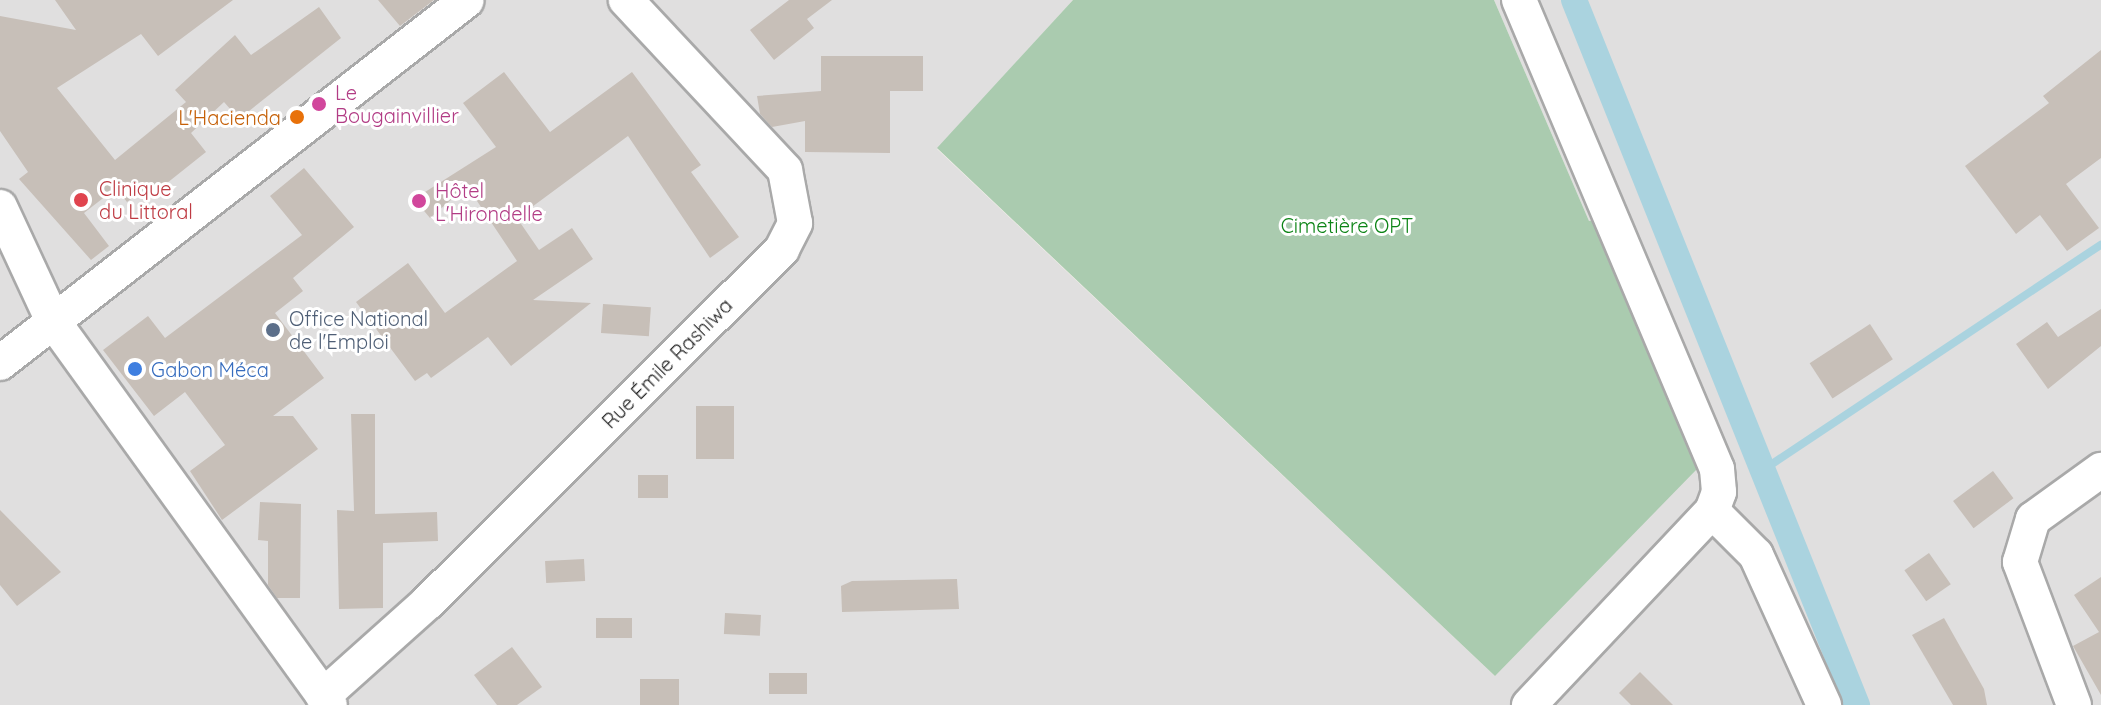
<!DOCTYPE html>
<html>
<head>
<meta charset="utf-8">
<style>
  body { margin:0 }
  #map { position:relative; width:2101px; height:705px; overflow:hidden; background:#f2efe9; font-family:Quicksand,sans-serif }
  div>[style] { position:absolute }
  .residential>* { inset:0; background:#e0dfdf }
  .cemetery>* { inset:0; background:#aacbaf }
  .stream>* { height:8px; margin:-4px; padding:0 4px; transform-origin:4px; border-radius:4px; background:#aad3df }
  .canal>* { height:26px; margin:-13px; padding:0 13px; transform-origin:13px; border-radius:13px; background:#aad3df }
  .building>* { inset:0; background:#c7bfb8; transform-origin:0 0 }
  .roads { filter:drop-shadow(2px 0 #a9a9a9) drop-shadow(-2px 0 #a9a9a9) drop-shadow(0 2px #a9a9a9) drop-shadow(0 -2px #a9a9a9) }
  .minor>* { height:34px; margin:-17px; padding:0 17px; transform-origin:17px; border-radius:17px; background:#fff }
  .dots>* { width:22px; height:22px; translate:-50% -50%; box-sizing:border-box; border:4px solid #fff; border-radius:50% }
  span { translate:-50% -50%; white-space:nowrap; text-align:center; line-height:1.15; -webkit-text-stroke:6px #fff; paint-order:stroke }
  .hotel-label { font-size:20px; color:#b23c85 }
  .left { translate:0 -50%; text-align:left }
  .food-label { font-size:20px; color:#c56008 }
  .right { translate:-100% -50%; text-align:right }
  .health-label { font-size:20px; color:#be3a42 }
  .park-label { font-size:20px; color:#0c8416 }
  .service-label { font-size:20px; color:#4e5e75 }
  .street-label { font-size:20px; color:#222 }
  .shop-label { font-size:20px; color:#366cbe }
</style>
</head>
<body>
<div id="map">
  <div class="residential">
    <i style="clip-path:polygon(0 0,1073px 0,937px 149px,1495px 676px,1601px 218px,1589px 221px,1494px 0,2101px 0,2101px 705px,0 705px)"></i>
  </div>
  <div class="cemetery">
    <i style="clip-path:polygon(1073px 0,1494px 0,1589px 221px,1601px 218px,1697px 469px,1495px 676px,937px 148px)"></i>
  </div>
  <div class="stream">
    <i style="left:1763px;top:470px;width:406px;rotate:-33.7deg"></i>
  </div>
  <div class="canal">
    <i style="left:1574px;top:0;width:760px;rotate:68.13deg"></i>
  </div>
  <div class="building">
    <i style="clip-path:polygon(55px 0,233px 0,158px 56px,141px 34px,57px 88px,115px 160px,186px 102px,175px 90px,235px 35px,251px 55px,319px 7px,341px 38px,239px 119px,224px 102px,191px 133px,206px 152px,157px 191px,151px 184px,127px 202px,116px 188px,84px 213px,109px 246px,91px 260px,19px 179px,28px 172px,0 131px,0 16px,76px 30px)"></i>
    <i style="clip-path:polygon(378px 0,434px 0,400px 26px)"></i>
    <i style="clip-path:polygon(789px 0,832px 0,807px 19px,814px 28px,774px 60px,750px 30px)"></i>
    <i style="clip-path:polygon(2101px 50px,2101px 158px,2066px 184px,2099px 228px,2067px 251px,2040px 215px,2016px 234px,1965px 166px,2049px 103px,2043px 96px)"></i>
    <i style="clip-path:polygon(821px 56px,923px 56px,923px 91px,890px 91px,890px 153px,805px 152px,805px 121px,772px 127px,760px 114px,757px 96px,821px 91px)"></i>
    <i style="clip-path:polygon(504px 72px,550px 132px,632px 72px,701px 165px,691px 172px,739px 237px,710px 258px,628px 136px,517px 218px,539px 250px,572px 228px,593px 259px,533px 300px,591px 303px,511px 366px,488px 337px,431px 378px,427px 373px,415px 381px,356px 302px,408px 263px,445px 313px,517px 261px,467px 186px,430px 218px,414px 199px,496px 147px,463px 103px)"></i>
    <i style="clip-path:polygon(304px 168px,354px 227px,293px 278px,303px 291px,275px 313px,324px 378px,273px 416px,293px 416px,318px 449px,222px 520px,190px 471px,225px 445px,185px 392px,154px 416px,103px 350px,148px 316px,165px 338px,302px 235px,270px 196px)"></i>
    <i style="left:603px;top:304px;width:48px;height:29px;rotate:4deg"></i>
    <i style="clip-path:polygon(2101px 309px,2101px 346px,2048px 389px,2016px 344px,2047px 322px,2058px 337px)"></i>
    <i style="left:1870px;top:324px;width:42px;height:72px;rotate:57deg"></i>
    <i style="left:696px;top:406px;width:38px;height:53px"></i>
    <i style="clip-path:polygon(351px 414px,375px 414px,375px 514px,437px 512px,438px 541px,383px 543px,383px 608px,339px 609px,337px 510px,354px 511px)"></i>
    <i style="left:1993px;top:471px;width:34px;height:50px;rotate:53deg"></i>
    <i style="left:668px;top:475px;width:23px;height:30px;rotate:90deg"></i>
    <i style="clip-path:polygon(260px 502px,301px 504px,300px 598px,277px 598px,268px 585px,268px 541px,258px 540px)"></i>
    <i style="clip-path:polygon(0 510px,61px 572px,17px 606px,0 585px)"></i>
    <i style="left:1929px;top:553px;width:38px;height:30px;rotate:55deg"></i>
    <i style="left:584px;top:559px;width:22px;height:39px;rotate:87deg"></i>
    <i style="clip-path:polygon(2101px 577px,2101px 695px,2073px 646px,2099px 632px,2074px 595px)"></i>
    <i style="clip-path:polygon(957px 579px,959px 609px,842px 612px,841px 586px,852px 581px)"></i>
    <i style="left:725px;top:613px;width:36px;height:21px;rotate:3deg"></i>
    <i style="left:596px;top:618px;width:36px;height:20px"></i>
    <i style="clip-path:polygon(1944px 618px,1984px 689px,1987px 705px,1953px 705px,1912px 635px)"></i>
    <i style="clip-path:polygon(512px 647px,542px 687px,517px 705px,497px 705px,474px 675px)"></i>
    <i style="clip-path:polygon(1640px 672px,1673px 705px,1631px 705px,1619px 693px)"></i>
    <i style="left:807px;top:673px;width:21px;height:38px;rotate:90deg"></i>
    <i style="left:679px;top:679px;width:26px;height:39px;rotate:90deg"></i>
  </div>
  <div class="roads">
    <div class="minor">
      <i style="left:1519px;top:0;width:509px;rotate:67.11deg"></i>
      <i style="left:1717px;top:469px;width:23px;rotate:85deg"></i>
      <i style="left:1719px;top:492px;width:20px;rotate:110deg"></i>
      <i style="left:1712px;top:511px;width:267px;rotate:133.3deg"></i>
      <i style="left:0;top:207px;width:126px;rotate:65.1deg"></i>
      <i style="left:53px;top:321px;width:473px;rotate:54.2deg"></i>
      <i style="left:0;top:363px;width:591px;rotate:-37.86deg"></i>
      <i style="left:1712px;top:511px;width:62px;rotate:45deg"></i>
      <i style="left:1756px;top:555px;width:165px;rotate:65.6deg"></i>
      <i style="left:323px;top:696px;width:141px;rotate:-41.8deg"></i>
      <i style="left:428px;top:602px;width:500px;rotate:-44.9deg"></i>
      <i style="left:782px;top:249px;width:29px;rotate:-63deg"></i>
      <i style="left:795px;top:223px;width:54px;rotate:-100.7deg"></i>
      <i style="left:785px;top:170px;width:233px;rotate:-133.1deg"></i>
      <i style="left:2074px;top:705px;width:153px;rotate:-110.7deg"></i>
      <i style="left:2020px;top:562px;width:45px;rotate:-73.2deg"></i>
      <i style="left:2033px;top:519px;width:84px;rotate:-35.8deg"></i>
    </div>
  </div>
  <div class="dots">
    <i style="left:319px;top:104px;background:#d1479c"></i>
    <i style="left:297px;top:117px;background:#e8710a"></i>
    <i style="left:81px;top:200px;background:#e0444e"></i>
    <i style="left:419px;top:201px;background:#d1479c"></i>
    <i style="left:273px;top:330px;background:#5c6f8a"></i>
    <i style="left:135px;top:369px;background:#3f7fe0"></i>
  </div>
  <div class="hotel-label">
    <span class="left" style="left:335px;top:104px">Le<br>Bougainvillier</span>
    <span class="left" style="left:435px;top:202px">Hôtel<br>L'Hirondelle</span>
  </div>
  <div class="food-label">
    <span class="right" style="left:281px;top:117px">L'Hacienda</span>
  </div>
  <div class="health-label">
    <span class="left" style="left:99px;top:200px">Clinique<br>du Littoral</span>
  </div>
  <div class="park-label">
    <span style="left:1347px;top:225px">Cimetière OPT</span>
  </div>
  <div class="service-label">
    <span class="left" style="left:289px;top:330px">Office National<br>de l'Emploi</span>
  </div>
  <div class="street-label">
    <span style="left:667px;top:363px;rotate:-45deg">Rue Émile Rashiwa</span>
  </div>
  <div class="shop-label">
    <span class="left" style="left:151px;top:369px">Gabon Méca</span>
  </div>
</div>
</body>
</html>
